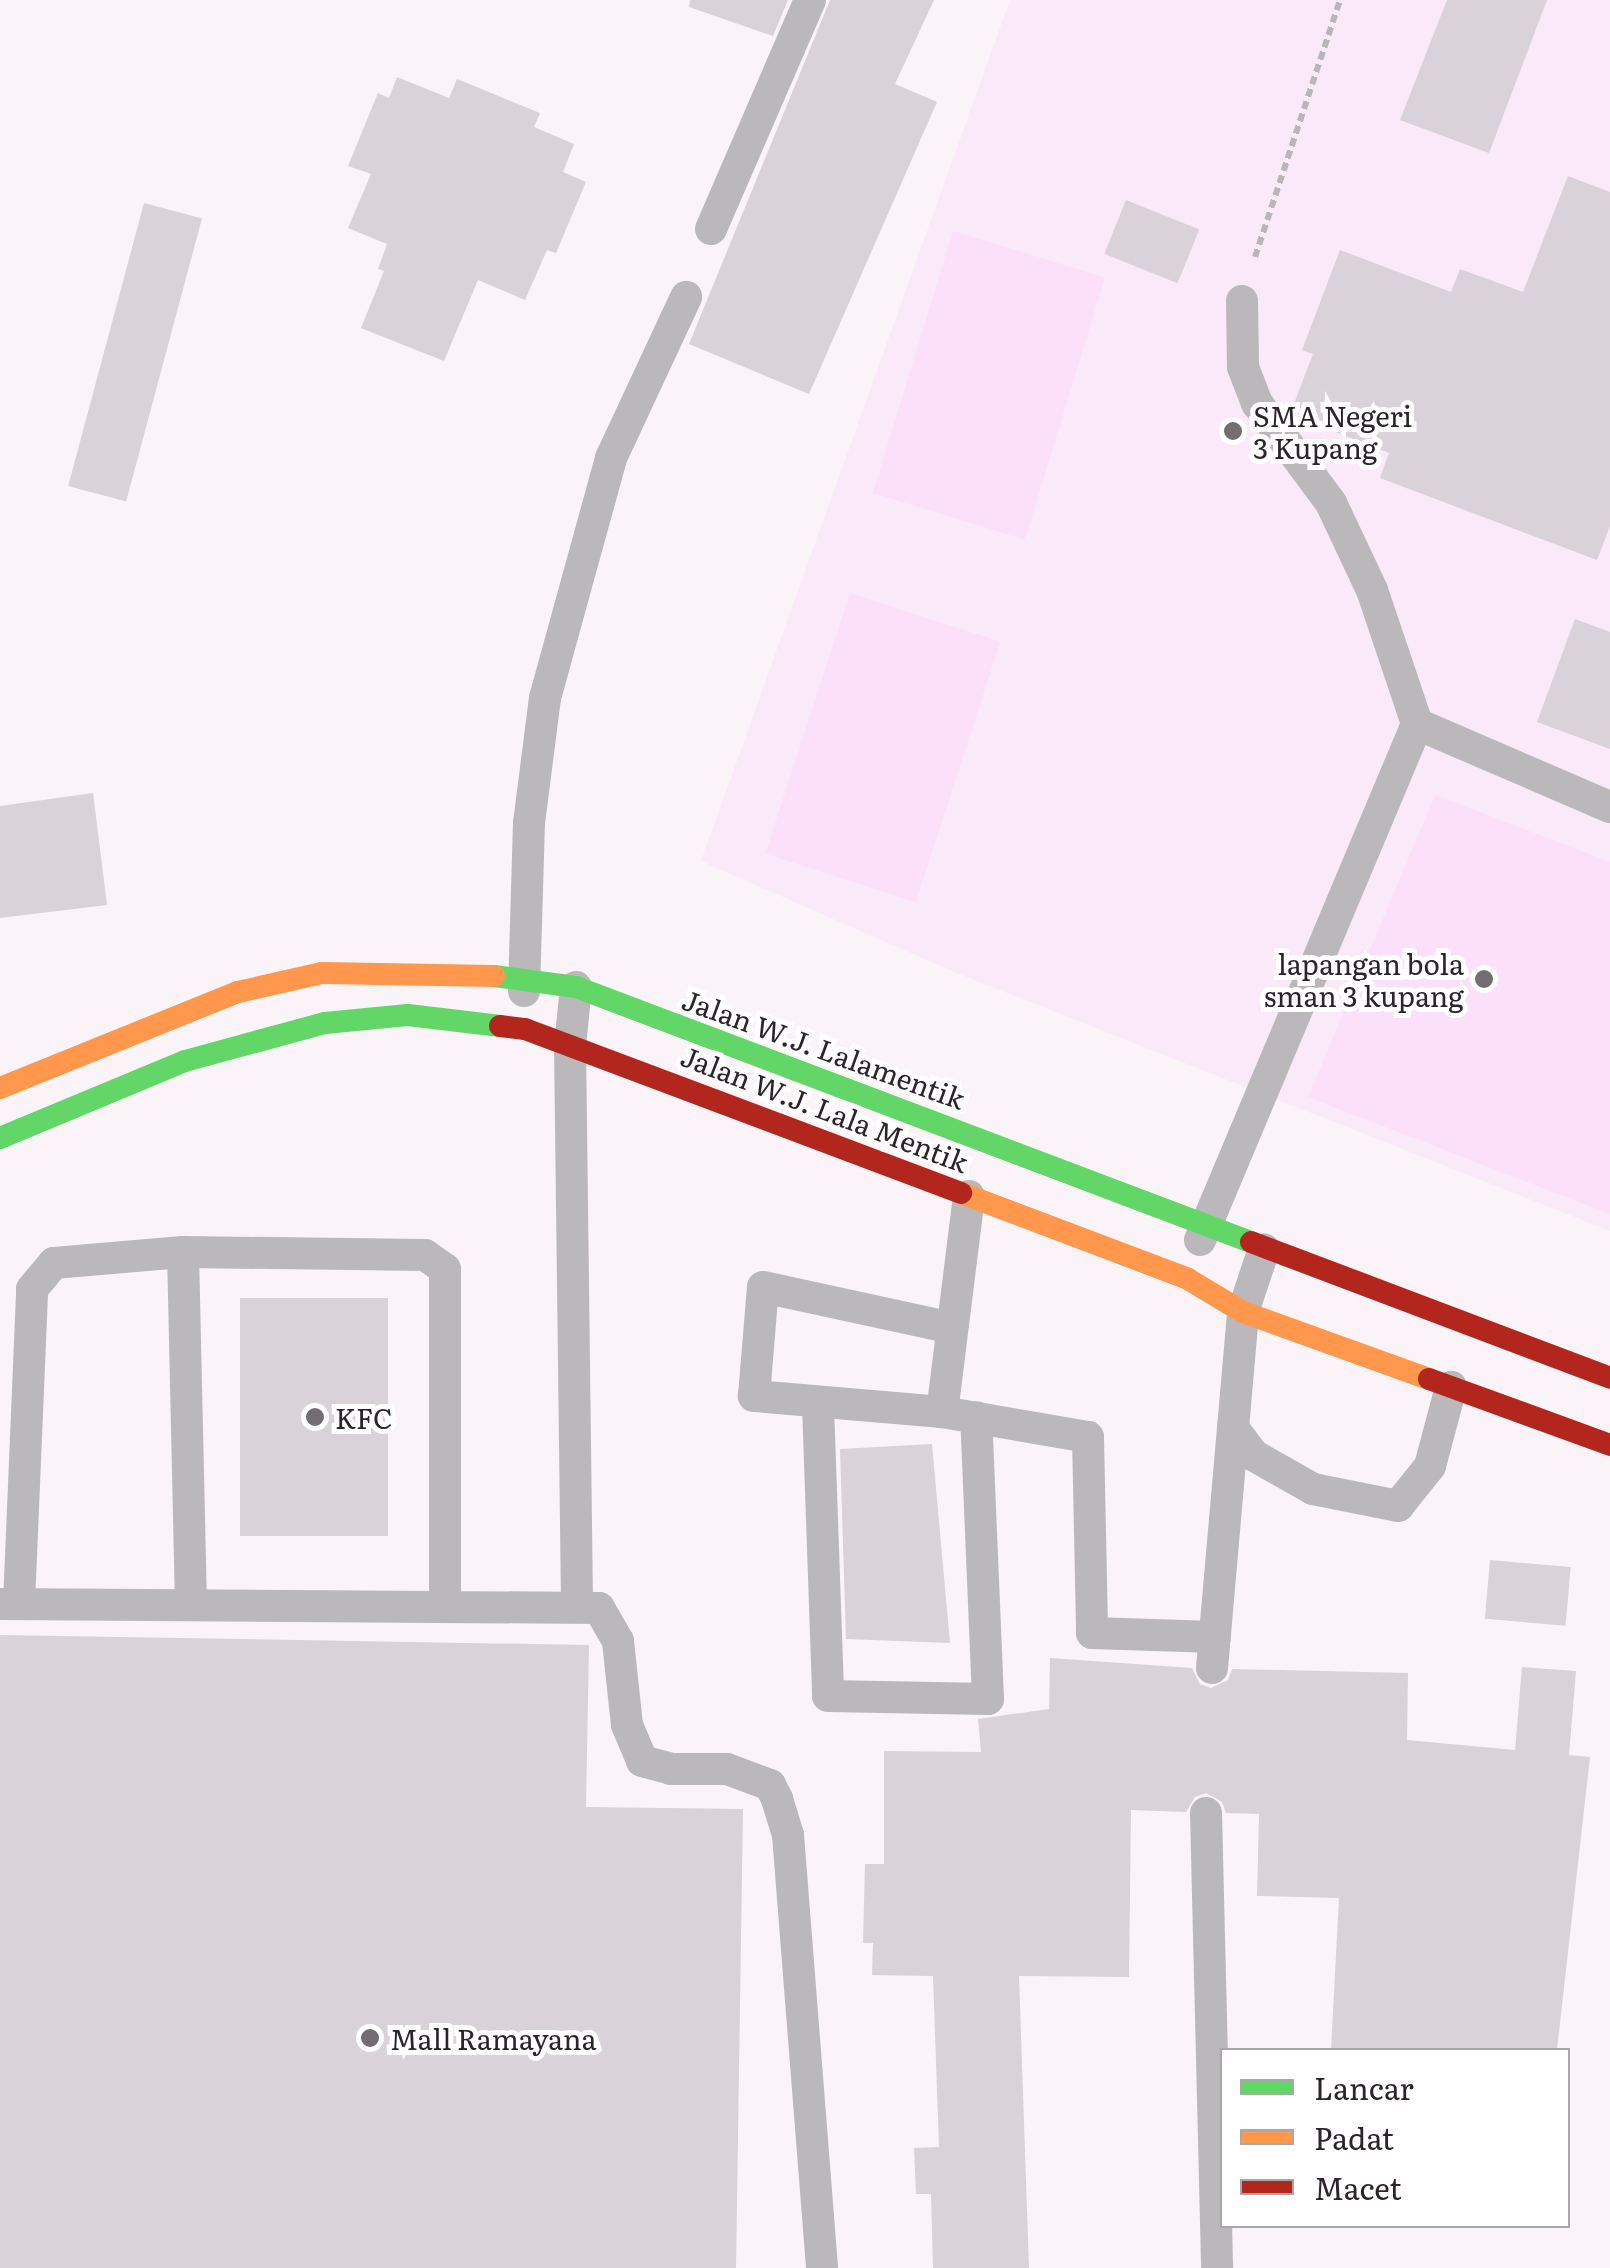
<!DOCTYPE html>
<html>
<head>
<meta charset="utf-8">
<style>
  body { margin:0 }
  #map { position:relative; width:1610px; height:2268px; overflow:hidden; background:#faf4f9; font-family:Literata,serif }
  div>[style] { position:absolute }
  .built>* { inset:0; background:#fae9f8 }
  .green>* { inset:0; background:#fcdff9; transform-origin:0 0 }
  .building>* { inset:0; background:#d9d2d8; transform-origin:0 0 }
  .path>* { height:6px; margin-top:-3px; transform-origin:0; background:repeating-linear-gradient(90deg,#b9b5b8 0 8px,transparent 0 13px) }
  .lane>* { height:32px; margin:-16px; padding:0 16px; transform-origin:16px; border-radius:16px; background:#bbb8bb }
  .fast>* { height:22px; margin:-11px; padding:0 11px; transform-origin:11px; border-radius:11px; background:#63d668 }
  .slow>* { height:22px; margin:-11px; padding:0 11px; transform-origin:11px; border-radius:11px; background:#ff974d }
  .jam>* { height:22px; margin:-11px; padding:0 11px; transform-origin:11px; border-radius:11px; background:#b3261e }
  .dots>* { width:28px; height:28px; translate:-50% -50%; box-sizing:border-box; border:5px solid #fff; border-radius:50% }
  span { translate:-50% -50%; white-space:nowrap; text-align:center; line-height:1.15; -webkit-text-stroke:10px #fff; paint-order:stroke }
  .poi-label { font-size:28px; color:#2b242a }
  .left { translate:0 -50%; text-align:left }
  .right { translate:-100% -50%; text-align:right }
  .street-label { font-size:28px; color:#2b242a }
  .legend { position:absolute; left:1220px; top:2048px; width:350px; height:180px; box-sizing:border-box; background:#fff; border:2px solid #aaa7aa; margin:0; padding:12px 18px; list-style:none; font-size:30px; color:#2b242a }
  .legend li { display:flex; align-items:center; gap:20px; height:50px }
  .legend b { width:50px; border:2px solid #aaa7aa }
</style>
</head>
<body>
<div id="map">
  <div class="built">
    <i style="clip-path:polygon(1010px 0,1610px 0,1610px 1231px,954px 972px,701px 861px)"></i>
  </div>
  <div class="green">
    <i style="left:953px;top:231px;width:159px;height:274px;rotate:17deg"></i>
    <i style="left:850px;top:593px;width:158px;height:274px;rotate:18deg"></i>
    <i style="clip-path:polygon(1435px 795px,1610px 862px,1610px 1214px,1308px 1097px)"></i>
  </div>
  <div class="building">
    <i style="clip-path:polygon(690px 0,788px 0,773px 36px,689px 7px)"></i>
    <i style="clip-path:polygon(830px 0,934px 0,895px 84px,937px 102px,809px 394px,689px 344px)"></i>
    <i style="clip-path:polygon(1447px 0,1547px 0,1489px 153px,1400px 120px)"></i>
    <i style="clip-path:polygon(397px 77px,449px 98px,457px 79px,540px 113px,534px 127px,574px 144px,563px 172px,586px 182px,556px 253px,547px 250px,525px 300px,478px 280px,444px 361px,361px 328px,384px 271px,378px 269px,387px 244px,348px 228px,371px 174px,348px 166px,378px 93px,389px 98px)"></i>
    <i style="clip-path:polygon(1568px 176px,1610px 192px,1610px 526px,1597px 560px,1380px 478px,1389px 453px,1290px 414px,1313px 354px,1302px 350px,1340px 250px,1451px 292px,1460px 269px,1523px 292px)"></i>
    <i style="left:1126px;top:200px;width:79px;height:58px;rotate:22deg"></i>
    <i style="left:144px;top:203px;width:60px;height:293px;rotate:15deg"></i>
    <i style="clip-path:polygon(1575px 619px,1610px 632px,1610px 749px,1537px 722px)"></i>
    <i style="clip-path:polygon(93px 793px,107px 905px,0 918px,0 806px)"></i>
    <i style="left:240px;top:1298px;width:148px;height:238px"></i>
    <i style="clip-path:polygon(932px 1444px,950px 1643px,846px 1639px,840px 1449px)"></i>
    <i style="left:1490px;top:1560px;width:81px;height:59px;rotate:5deg"></i>
    <i style="clip-path:polygon(0 1635px,589px 1645px,586px 1807px,743px 1809px,736px 2268px,0 2268px)"></i>
    <i style="clip-path:polygon(1050px 1658px,1192px 1668px,1200px 1684px,1211px 1688px,1228px 1680px,1232px 1669px,1408px 1673px,1407px 1740px,1515px 1750px,1522px 1667px,1576px 1671px,1569px 1755px,1590px 1757px,1557px 2050px,1331px 2050px,1339px 1898px,1257px 1896px,1259px 1814px,1226px 1813px,1222px 1802px,1206px 1793px,1195px 1797px,1186px 1812px,1131px 1810px,1129px 1977px,1019px 1976px,1029px 2268px,933px 2268px,931px 2194px,916px 2194px,914px 2148px,939px 2147px,933px 1976px,872px 1975px,873px 1943px,863px 1943px,865px 1864px,884px 1864px,884px 1751px,981px 1752px,978px 1719px,1049px 1709px)"></i>
  </div>
  <div class="path">
    <i style="left:1255px;top:257px;width:271px;rotate:-71.7deg"></i>
  </div>
  <div class="lane">
    <i style="left:711px;top:229px;width:249px;rotate:-66.6deg"></i>
    <i style="left:1242px;top:301px;width:66px;rotate:89.1deg"></i>
    <i style="left:1243px;top:367px;width:39px;rotate:69deg"></i>
    <i style="left:1257px;top:403px;width:124px;rotate:53.5deg"></i>
    <i style="left:1331px;top:503px;width:96px;rotate:64.8deg"></i>
    <i style="left:1372px;top:590px;width:141px;rotate:71.4deg"></i>
    <i style="left:1417px;top:724px;width:210px;rotate:23.3deg"></i>
    <i style="left:576px;top:987px;width:59px;rotate:95.8deg"></i>
    <i style="left:570px;top:1046px;width:558px;rotate:89.28deg"></i>
    <i style="left:524px;top:991px;width:168px;rotate:-88.3deg"></i>
    <i style="left:529px;top:823px;width:126px;rotate:-82.7deg"></i>
    <i style="left:545px;top:698px;width:249px;rotate:-74.6deg"></i>
    <i style="left:611px;top:458px;width:178px;rotate:-65deg"></i>
    <i style="left:969px;top:1196px;width:218px;rotate:97.1deg"></i>
    <i style="left:942px;top:1412px;width:148px;rotate:9.7deg"></i>
    <i style="left:1088px;top:1437px;width:196px;rotate:88.8deg"></i>
    <i style="left:1092px;top:1633px;width:123px;rotate:1.9deg"></i>
    <i style="left:1200px;top:1240px;width:560px;rotate:-67.19deg"></i>
    <i style="left:183px;top:1252px;width:352px;rotate:88.7deg"></i>
    <i style="left:818px;top:1405px;width:291px;rotate:88deg"></i>
    <i style="left:828px;top:1696px;width:160px;rotate:1.1deg"></i>
    <i style="left:988px;top:1699px;width:282px;rotate:-92.4deg"></i>
    <i style="left:942px;top:1412px;width:189px;rotate:-175.1deg"></i>
    <i style="left:754px;top:1396px;width:109px;rotate:-85.3deg"></i>
    <i style="left:763px;top:1287px;width:193px;rotate:12.2deg"></i>
    <i style="left:1233px;top:1428px;width:34px;rotate:53deg"></i>
    <i style="left:1253px;top:1455px;width:69px;rotate:29.5deg"></i>
    <i style="left:1313px;top:1489px;width:87px;rotate:11.3deg"></i>
    <i style="left:1398px;top:1506px;width:51px;rotate:-51.3deg"></i>
    <i style="left:1430px;top:1466px;width:82px;rotate:-75.1deg"></i>
    <i style="left:0;top:1604px;width:599px;rotate:0.38deg"></i>
    <i style="left:599px;top:1608px;width:38px;rotate:60deg"></i>
    <i style="left:618px;top:1641px;width:84px;rotate:83.9deg"></i>
    <i style="left:627px;top:1725px;width:39px;rotate:67deg"></i>
    <i style="left:642px;top:1761px;width:30px;rotate:15deg"></i>
    <i style="left:671px;top:1769px;width:56px"></i>
    <i style="left:727px;top:1769px;width:46px;rotate:20.4deg"></i>
    <i style="left:770px;top:1785px;width:16px;rotate:63deg"></i>
    <i style="left:777px;top:1799px;width:38px;rotate:73deg"></i>
    <i style="left:788px;top:1835px;width:434px;rotate:85.5deg"></i>
    <i style="left:19px;top:1604px;width:315px;rotate:-87.6deg"></i>
    <i style="left:32px;top:1289px;width:34px;rotate:-50deg"></i>
    <i style="left:54px;top:1263px;width:129px;rotate:-4.9deg"></i>
    <i style="left:183px;top:1252px;width:242px;rotate:0.7deg"></i>
    <i style="left:425px;top:1255px;width:24px;rotate:35deg"></i>
    <i style="left:445px;top:1269px;width:335px;rotate:90deg"></i>
    <i style="left:1212px;top:1668px;width:357px;rotate:-85deg"></i>
    <i style="left:1243px;top:1312px;width:66px;rotate:-71.6deg"></i>
    <i style="left:1206px;top:1813px;width:455px;rotate:88.6deg"></i>
  </div>
  <div class="fast">
    <i style="left:494px;top:976px;width:83px;rotate:7.6deg"></i>
    <i style="left:576px;top:987px;width:722px;rotate:20.7deg"></i>
    <i style="left:0;top:1138px;width:200px;rotate:-22.6deg"></i>
    <i style="left:185px;top:1061px;width:145px;rotate:-15.2deg"></i>
    <i style="left:325px;top:1023px;width:83px;rotate:-5.5deg"></i>
    <i style="left:408px;top:1015px;width:93px;rotate:6.8deg"></i>
  </div>
  <div class="slow">
    <i style="left:0;top:1088px;width:257px;rotate:-22deg"></i>
    <i style="left:238px;top:992px;width:86px;rotate:-12.7deg"></i>
    <i style="left:322px;top:973px;width:172px;rotate:1deg"></i>
    <i style="left:961px;top:1193px;width:243px;rotate:20.7deg"></i>
    <i style="left:1188px;top:1279px;width:64px;rotate:31deg"></i>
    <i style="left:1243px;top:1312px;width:198px;rotate:19.8deg"></i>
  </div>
  <div class="jam">
    <i style="left:500px;top:1026px;width:25px;rotate:7deg"></i>
    <i style="left:525px;top:1029px;width:466px;rotate:20.6deg"></i>
    <i style="left:1251px;top:1242px;width:384px;rotate:20.7deg"></i>
    <i style="left:1429px;top:1379px;width:193px;rotate:20deg"></i>
  </div>
  <div class="dots">
    <i style="left:1233px;top:431px;background:#736d72"></i>
    <i style="left:1484px;top:979px;background:#736d72"></i>
    <i style="left:315px;top:1417px;background:#736d72"></i>
    <i style="left:370px;top:2038px;background:#736d72"></i>
  </div>
  <div class="poi-label">
    <span class="left" style="left:1253px;top:431px">SMA Negeri<br>3 Kupang</span>
    <span class="right" style="left:1464px;top:979px">lapangan bola<br>sman 3 kupang</span>
    <span class="left" style="left:335px;top:1417px">KFC</span>
    <span class="left" style="left:390px;top:2038px">Mall Ramayana</span>
  </div>
  <div class="street-label">
    <span style="left:824px;top:1048px;rotate:20deg">Jalan W.J. Lalamentik</span>
    <span style="left:825px;top:1108px;rotate:21deg">Jalan W.J. Lala Mentik</span>
  </div>
  <ul class="legend">
  <li><b style="height:12px;background:#63d668"></b>Lancar</li>
  <li><b style="height:12px;background:#ff974d"></b>Padat</li>
  <li><b style="height:12px;background:#b3261e"></b>Macet</li>
  </ul>
</div>
</body>
</html>
